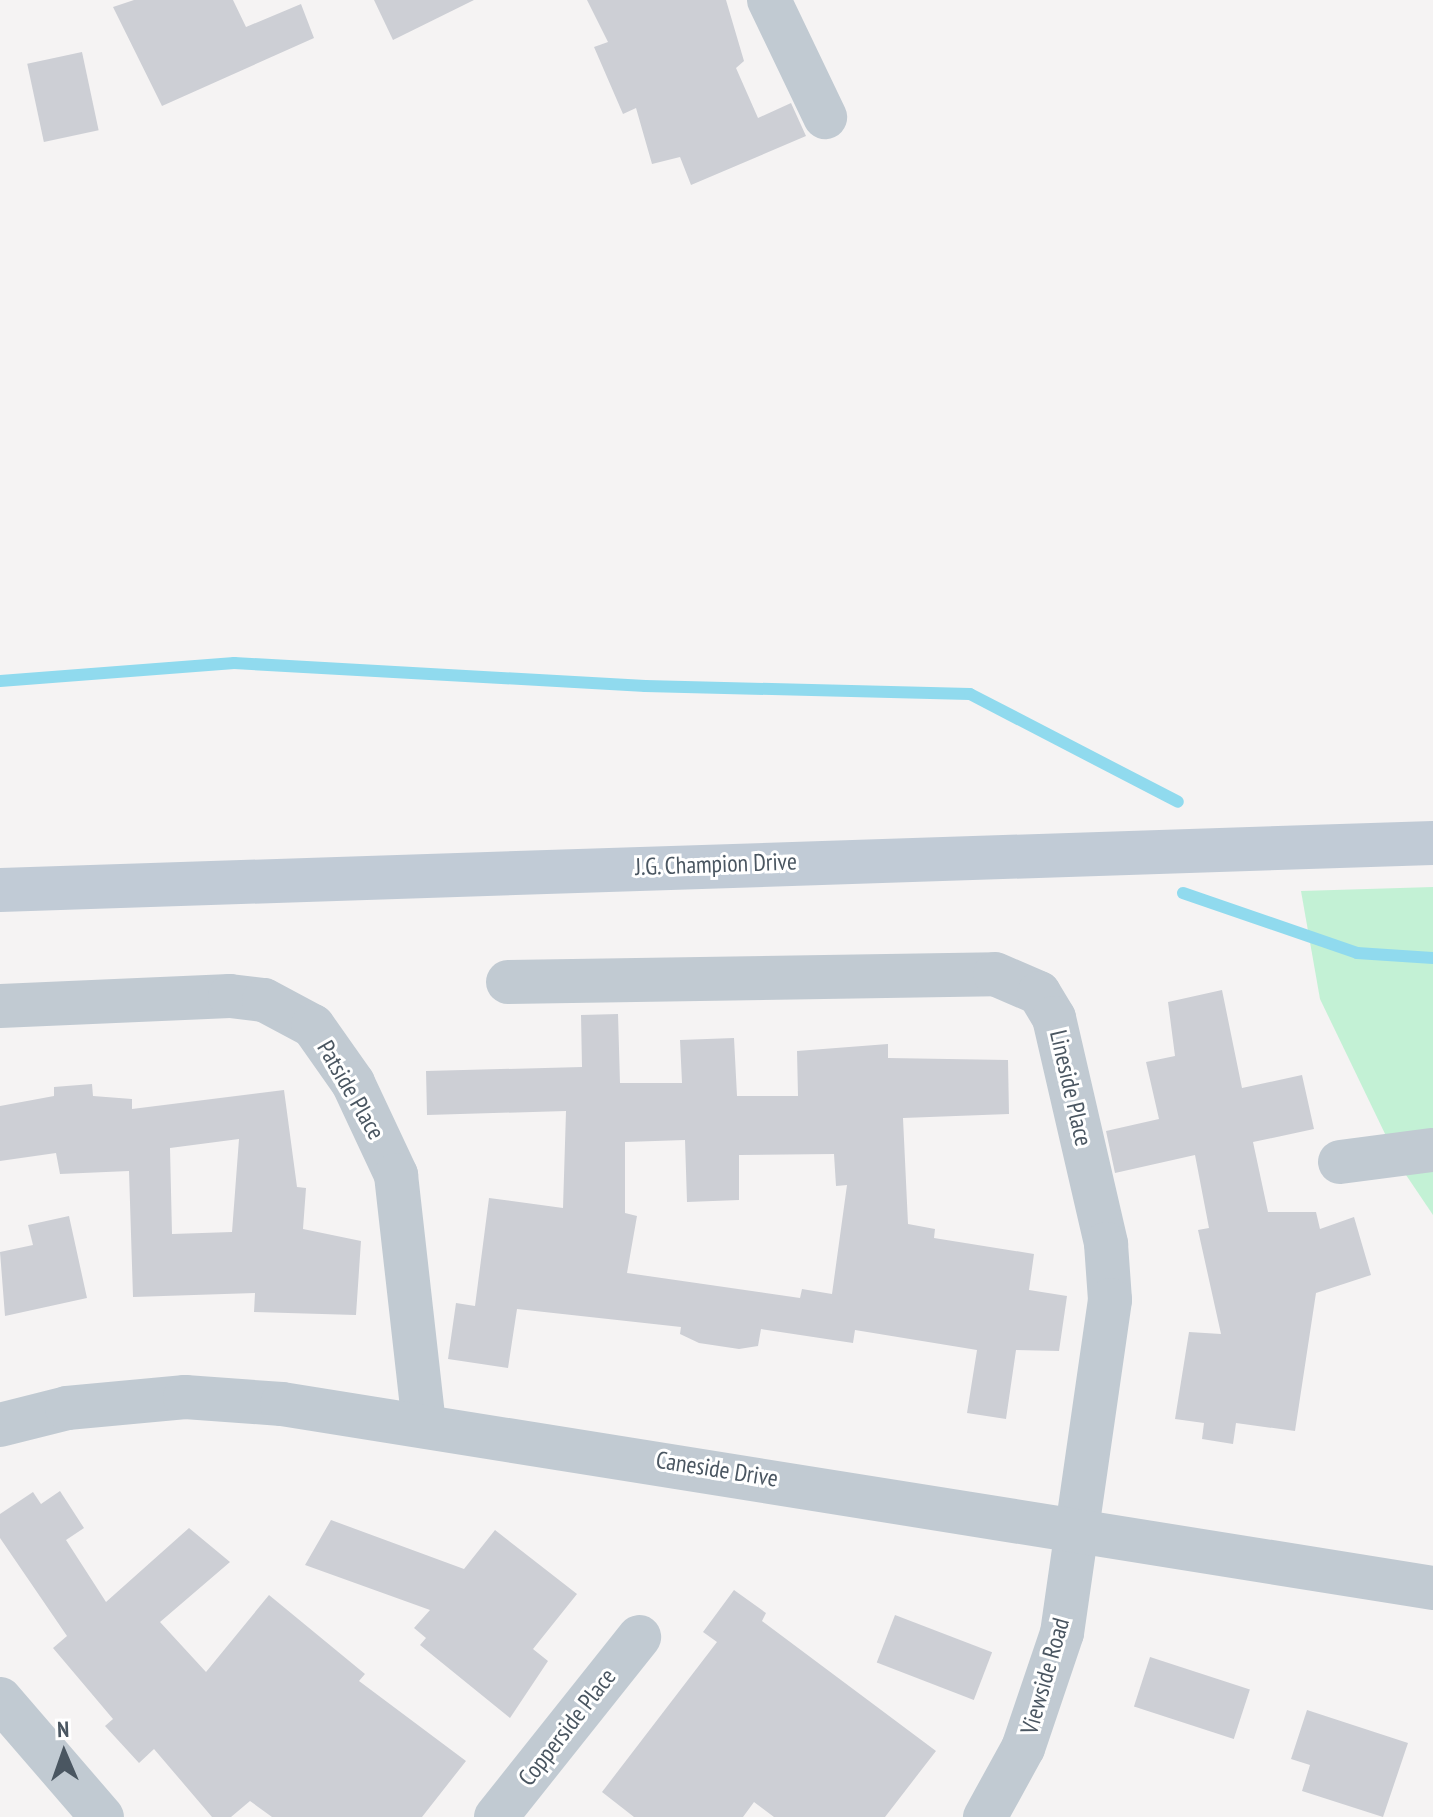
<!DOCTYPE html>
<html>
<head>
<meta charset="utf-8">
<style>
  body { margin:0 }
  #map { position:relative; width:1433px; height:1817px; overflow:hidden; background:#f5f3f3; font-family:"PT Sans Narrow",sans-serif }
  div>[style] { position:absolute }
  .green>* { inset:0; background:#c3f1d5 }
  .stream>* { height:12px; margin:-6px; padding:0 6px; transform-origin:6px; border-radius:6px; background:#90daee }
  .building>* { inset:0; background:#cdcfd5; transform-origin:0 0 }
  .street>* { height:44px; margin:-22px; padding:0 22px; transform-origin:22px; border-radius:22px; background:#c1cad2 }
  .secondary>* { height:44px; margin:-22px; padding:0 22px; transform-origin:22px; border-radius:22px; background:#c1cbd6 }
  span { translate:-50% -50%; white-space:nowrap; text-align:center; line-height:1.15; -webkit-text-stroke:6px #fff; paint-order:stroke }
  .street-label { font-size:24px; color:#4a5661 }
  .north { position:absolute; left:24px; top:1713px; width:80px; height:80px; -webkit-text-stroke:6px #fff; paint-order:stroke; rotate:358deg; font-size:22px; font-weight:700; line-height:32px; text-align:center; color:#4a5661 }
  .north::after { content:''; display:block; margin:auto; width:28px; height:36px; background:#4a5661; clip-path:polygon(50% 0,100% 100%,50% 72%,0 100%) }
</style>
</head>
<body>
<div id="map">
  <div class="green">
    <i style="clip-path:polygon(1433px 887px,1433px 1215px,1402px 1169px,1320px 999px,1301px 891px)"></i>
  </div>
  <div class="stream">
    <i style="left:0;top:681px;width:235px;rotate:-4.4deg"></i>
    <i style="left:234px;top:663px;width:412px;rotate:3.2deg"></i>
    <i style="left:645px;top:686px;width:325px;rotate:1.4deg"></i>
    <i style="left:970px;top:694px;width:234px;rotate:27.4deg"></i>
    <i style="left:1183px;top:893px;width:184px;rotate:19deg"></i>
    <i style="left:1357px;top:953px;width:76px;rotate:3.8deg"></i>
  </div>
  <div class="building">
    <i style="clip-path:polygon(134px 0,233px 0,246px 27px,301px 4px,314px 38px,162px 106px,113px 7px)"></i>
    <i style="clip-path:polygon(374px 0,474px 0,393px 40px)"></i>
    <i style="clip-path:polygon(587px 0,726px 0,744px 61px,736px 68px,758px 118px,791px 103px,806px 136px,691px 185px,680px 157px,652px 164px,636px 108px,623px 114px,594px 47px,608px 42px)"></i>
    <i style="left:82px;top:52px;width:80px;height:56px;rotate:78deg"></i>
    <i style="clip-path:polygon(1222px 990px,1242px 1088px,1302px 1075px,1314px 1129px,1253px 1142px,1268px 1212px,1316px 1212px,1320px 1229px,1354px 1217px,1371px 1275px,1316px 1293px,1295px 1431px,1236px 1423px,1233px 1444px,1202px 1439px,1204px 1423px,1175px 1419px,1189px 1332px,1221px 1334px,1198px 1230px,1209px 1228px,1195px 1155px,1115px 1173px,1106px 1131px,1159px 1119px,1146px 1062px,1175px 1056px,1168px 1002px)"></i>
    <i style="clip-path:polygon(evenodd,618px 1014px,620px 1083px,682px 1083px,680px 1040px,734px 1038px,737px 1096px,798px 1096px,797px 1051px,888px 1044px,888px 1058px,1008px 1060px,1009px 1114px,903px 1118px,908px 1224px,935px 1229px,934px 1238px,1034px 1254px,1029px 1290px,1067px 1296px,1059px 1351px,1016px 1350px,1006px 1419px,967px 1413px,977px 1350px,855px 1330px,853px 1343px,761px 1329px,758px 1346px,739px 1349px,699px 1343px,680px 1334px,681px 1327px,517px 1309px,508px 1368px,448px 1359px,456px 1303px,475px 1306px,489px 1198px,563px 1208px,566px 1111px,427px 1115px,426px 1071px,582px 1067px,581px 1015px,618px 1014px,685px 1140px,687px 1202px,739px 1200px,739px 1155px,834px 1154px,836px 1186px,847px 1185px,832px 1294px,802px 1289px,800px 1298px,627px 1273px,637px 1216px,625px 1213px,625px 1142px,685px 1140px)"></i>
    <i style="clip-path:polygon(evenodd,92px 1084px,93px 1096px,132px 1099px,132px 1109px,284px 1090px,297px 1187px,306px 1188px,303px 1229px,361px 1241px,356px 1315px,254px 1312px,255px 1293px,133px 1297px,129px 1171px,60px 1174px,56px 1153px,0 1161px,0 1106px,54px 1096px,54px 1087px,92px 1084px,239px 1139px,232px 1232px,172px 1234px,170px 1148px,239px 1139px)"></i>
    <i style="clip-path:polygon(69px 1216px,87px 1298px,5px 1316px,0 1252px,33px 1245px,28px 1225px)"></i>
    <i style="clip-path:polygon(60px 1491px,84px 1528px,66px 1540px,106px 1602px,189px 1528px,230px 1562px,160px 1622px,206px 1672px,269px 1595px,365px 1674px,359px 1681px,466px 1761px,422px 1817px,272px 1817px,250px 1801px,231px 1817px,212px 1817px,154px 1749px,139px 1763px,105px 1726px,113px 1719px,53px 1648px,67px 1636px,0 1538px,0 1514px,33px 1492px,41px 1504px)"></i>
    <i style="clip-path:polygon(331px 1520px,464px 1569px,495px 1530px,577px 1594px,533px 1649px,548px 1661px,510px 1718px,420px 1645px,426px 1638px,414px 1628px,430px 1610px,305px 1565px)"></i>
    <i style="clip-path:polygon(734px 1590px,766px 1613px,762px 1621px,936px 1751px,885px 1817px,774px 1817px,754px 1802px,743px 1817px,634px 1817px,602px 1792px,717px 1642px,703px 1632px)"></i>
    <i style="left:895px;top:1615px;width:104px;height:51px;rotate:21deg"></i>
    <i style="left:1150px;top:1657px;width:105px;height:52px;rotate:18deg"></i>
    <i style="clip-path:polygon(1307px 1710px,1408px 1743px,1383px 1817px,1302px 1791px,1310px 1765px,1291px 1759px)"></i>
  </div>
  <div class="street">
    <i style="left:769px;top:0;width:130px;rotate:64.4deg"></i>
    <i style="left:508px;top:982px;width:487px;rotate:-0.9deg"></i>
    <i style="left:995px;top:974px;width:48px;rotate:23.4deg"></i>
    <i style="left:1039px;top:993px;width:29px;rotate:59deg"></i>
    <i style="left:1054px;top:1018px;width:232px;rotate:77deg"></i>
    <i style="left:1106px;top:1244px;width:56px;rotate:85.9deg"></i>
    <i style="left:1110px;top:1300px;width:336px;rotate:98.2deg"></i>
    <i style="left:1062px;top:1633px;width:121px;rotate:108.7deg"></i>
    <i style="left:1023px;top:1748px;width:79px;rotate:118.8deg"></i>
    <i style="left:0;top:1006px;width:230px;rotate:-2.5deg"></i>
    <i style="left:230px;top:996px;width:34px;rotate:7deg"></i>
    <i style="left:264px;top:1000px;width:55px;rotate:28deg"></i>
    <i style="left:313px;top:1026px;width:70px;rotate:54.9deg"></i>
    <i style="left:353px;top:1083px;width:102px;rotate:64.9deg"></i>
    <i style="left:396px;top:1175px;width:250px;rotate:83.6deg"></i>
    <i style="left:1340px;top:1162px;width:94px;rotate:-7.4deg"></i>
    <i style="left:0;top:1425px;width:69px;rotate:-14.2deg"></i>
    <i style="left:67px;top:1408px;width:119px;rotate:-5.3deg"></i>
    <i style="left:185px;top:1397px;width:97px;rotate:4.1deg"></i>
    <i style="left:282px;top:1404px;width:1166px;rotate:9.08deg"></i>
    <i style="left:0;top:1699px;width:156px;rotate:49.2deg"></i>
    <i style="left:496px;top:1817px;width:230px;rotate:-51.5deg"></i>
  </div>
  <div class="secondary">
    <i style="left:0;top:890px;width:1434px;rotate:-1.88deg"></i>
  </div>
  <div class="street-label">
    <span style="left:716px;top:864px;rotate:-2deg">J.G. Champion Drive</span>
    <span style="left:1071px;top:1088px;rotate:77deg">Lineside Place</span>
    <span style="left:351px;top:1090px;rotate:60deg">Patside Place</span>
    <span style="left:717px;top:1469px;rotate:9deg">Caneside Drive</span>
    <span style="left:1045px;top:1676px;rotate:-74deg">Viewside Road</span>
    <span style="left:567px;top:1727px;rotate:-52deg">Copperside Place</span>
  </div>
  <div class="north">N</div>
</div>
</body>
</html>
